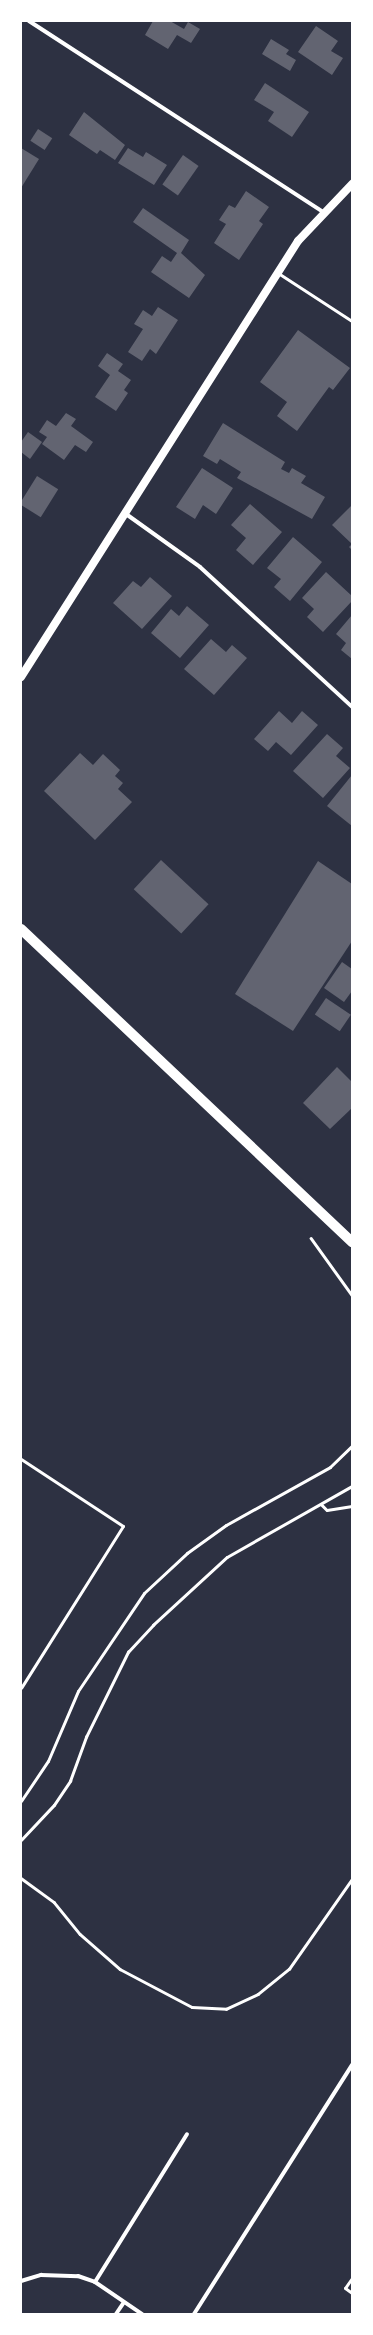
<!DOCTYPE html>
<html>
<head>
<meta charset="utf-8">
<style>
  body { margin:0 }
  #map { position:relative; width:373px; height:2335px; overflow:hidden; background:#2d3142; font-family:"PT Sans",sans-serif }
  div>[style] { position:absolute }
  .building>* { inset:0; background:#626471; transform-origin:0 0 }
  .path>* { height:2.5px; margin:-1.25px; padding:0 1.25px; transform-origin:1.25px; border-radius:1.25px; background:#fff }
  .service>* { height:3px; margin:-1.5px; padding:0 1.5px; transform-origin:1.5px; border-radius:1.5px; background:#fff }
  .minor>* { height:4px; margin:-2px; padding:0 2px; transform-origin:2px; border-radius:2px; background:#fff }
  .secondary>* { height:8px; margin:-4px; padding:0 4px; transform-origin:4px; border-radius:4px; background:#fff }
  .primary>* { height:10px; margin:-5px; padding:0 5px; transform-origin:5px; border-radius:5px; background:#fff }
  span { translate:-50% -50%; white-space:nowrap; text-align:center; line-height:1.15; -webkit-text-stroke:3px #fff; paint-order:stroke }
  .frame { position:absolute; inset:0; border:22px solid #fff; pointer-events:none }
</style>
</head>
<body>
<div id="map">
  <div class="building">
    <i style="clip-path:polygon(153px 21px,170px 21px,184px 29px,188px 22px,200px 29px,191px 43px,177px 35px,168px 49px,145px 35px)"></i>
    <i style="clip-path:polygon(316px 26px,338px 41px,331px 51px,343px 58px,332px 75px,298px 52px)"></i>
    <i style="clip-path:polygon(271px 39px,289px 50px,286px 54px,296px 60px,290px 71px,262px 54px)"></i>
    <i style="clip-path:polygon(265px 83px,309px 112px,292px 137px,268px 121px,274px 112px,254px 100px)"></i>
    <i style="clip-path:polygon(84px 112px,125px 145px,115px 160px,100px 150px,97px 154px,69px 135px)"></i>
    <i style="left:38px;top:129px;width:17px;height:14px;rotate:33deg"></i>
    <i style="clip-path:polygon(21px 148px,39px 159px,21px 188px)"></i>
    <i style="clip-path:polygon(128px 148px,143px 157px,146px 152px,167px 165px,154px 185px,118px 163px)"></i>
    <i style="left:183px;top:155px;width:19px;height:36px;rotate:35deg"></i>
    <i style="clip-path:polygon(246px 191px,269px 207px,259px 221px,263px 224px,239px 260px,214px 243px,226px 224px,219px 220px,229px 205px,235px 208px)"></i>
    <i style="clip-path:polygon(143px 208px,189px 240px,181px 253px,205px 275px,189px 298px,151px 272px,162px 256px,171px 262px,177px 253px,133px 222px)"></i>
    <i style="clip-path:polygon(158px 307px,178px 320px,156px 354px,150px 349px,142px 361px,128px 352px,143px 329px,134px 324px,143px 310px,152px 316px)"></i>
    <i style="clip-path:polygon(298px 330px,350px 368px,333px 390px,329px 387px,297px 431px,277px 416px,287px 402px,260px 382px)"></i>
    <i style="clip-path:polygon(107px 353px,123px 364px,118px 371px,131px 380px,124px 390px,128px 393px,116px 411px,95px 397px,110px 375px,98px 366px)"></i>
    <i style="clip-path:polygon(66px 413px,76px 419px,71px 426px,93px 442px,86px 452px,75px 445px,64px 460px,42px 444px,47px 437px,39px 432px,47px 420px,56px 426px)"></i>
    <i style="clip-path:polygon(223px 423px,285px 462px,281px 469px,289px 473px,292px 468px,306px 476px,301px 483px,325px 497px,312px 519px,237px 478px,241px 472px,220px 459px,217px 464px,203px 456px)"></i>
    <i style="clip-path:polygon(28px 432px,42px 442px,30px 459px,21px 452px,21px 442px)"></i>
    <i style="clip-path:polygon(202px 468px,233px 488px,216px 514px,203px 505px,195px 519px,176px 507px)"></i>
    <i style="left:37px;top:476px;width:25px;height:33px;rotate:32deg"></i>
    <i style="clip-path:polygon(250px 504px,282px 532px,253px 565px,236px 550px,246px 538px,231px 525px)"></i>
    <i style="clip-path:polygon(352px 505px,352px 550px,349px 547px,352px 544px,332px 525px)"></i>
    <i style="clip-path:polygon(293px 537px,322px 562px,290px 601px,274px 587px,281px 579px,267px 568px)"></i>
    <i style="clip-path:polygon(326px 572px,352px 596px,352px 601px,323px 632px,307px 617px,314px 609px,302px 598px)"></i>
    <i style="clip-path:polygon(150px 577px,172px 596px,142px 629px,113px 603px,133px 581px,141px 587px)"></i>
    <i style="clip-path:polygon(187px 606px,209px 625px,180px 658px,151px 633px,171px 609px,179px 616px)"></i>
    <i style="clip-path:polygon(352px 615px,352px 659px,341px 650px,346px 643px,336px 634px)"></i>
    <i style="clip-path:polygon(211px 639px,226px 652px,232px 645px,247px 658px,214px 695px,184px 669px)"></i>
    <i style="clip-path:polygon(279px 711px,292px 723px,302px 711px,318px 725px,291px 755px,276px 742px,268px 751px,254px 739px)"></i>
    <i style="clip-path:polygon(327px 734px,343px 748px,336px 756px,350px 768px,323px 798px,293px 771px)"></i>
    <i style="clip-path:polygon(80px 753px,93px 765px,103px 754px,120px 770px,115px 776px,123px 783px,118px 789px,132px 802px,95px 840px,44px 791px)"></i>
    <i style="clip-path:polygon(352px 775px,352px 826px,327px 806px)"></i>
    <i style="left:161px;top:860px;width:65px;height:40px;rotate:43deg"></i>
    <i style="clip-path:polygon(318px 861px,352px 884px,352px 941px,293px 1031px,235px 994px)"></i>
    <i style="clip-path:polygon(342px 962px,352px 969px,352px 991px,344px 1002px,324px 988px)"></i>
    <i style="left:326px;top:998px;width:30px;height:20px;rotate:34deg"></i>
    <i style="clip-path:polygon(337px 1067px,352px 1082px,352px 1108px,330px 1129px,303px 1103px)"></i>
  </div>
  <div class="path">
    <i style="left:311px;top:1238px;width:70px;rotate:54.3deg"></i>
    <i style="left:321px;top:1504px;width:8px;rotate:45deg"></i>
    <i style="left:327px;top:1510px;width:25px;rotate:-9deg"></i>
    <i style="left:21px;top:1840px;width:48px;rotate:-46.7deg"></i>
    <i style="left:54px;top:1805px;width:29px;rotate:-56deg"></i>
    <i style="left:70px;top:1781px;width:47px;rotate:-70deg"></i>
    <i style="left:86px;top:1737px;width:95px;rotate:-63.7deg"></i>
    <i style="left:128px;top:1652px;width:37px;rotate:-47deg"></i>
    <i style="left:153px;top:1625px;width:100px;rotate:-42.6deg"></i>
    <i style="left:227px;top:1557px;width:144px;rotate:-29.6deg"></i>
    <i style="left:21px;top:1878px;width:41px;rotate:36deg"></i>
    <i style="left:54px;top:1902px;width:41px;rotate:50.9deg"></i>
    <i style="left:80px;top:1934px;width:53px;rotate:41.2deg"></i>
    <i style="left:120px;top:1969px;width:81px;rotate:27.8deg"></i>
    <i style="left:192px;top:2007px;width:34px;rotate:3deg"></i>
    <i style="left:226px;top:2009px;width:35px;rotate:-25deg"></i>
    <i style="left:258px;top:1994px;width:40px;rotate:-39deg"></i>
    <i style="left:289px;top:1969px;width:110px;rotate:-55deg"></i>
  </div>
  <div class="service">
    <i style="left:278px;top:273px;width:88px;rotate:33deg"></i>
    <i style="left:21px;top:1459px;width:122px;rotate:33.3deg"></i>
    <i style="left:123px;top:1526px;width:191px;rotate:122.2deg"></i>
    <i style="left:21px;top:1801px;width:48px;rotate:-56deg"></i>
    <i style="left:48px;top:1761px;width:76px;rotate:-66.8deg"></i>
    <i style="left:78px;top:1691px;width:118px;rotate:-56deg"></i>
    <i style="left:144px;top:1593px;width:59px;rotate:-42.9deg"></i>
    <i style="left:187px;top:1553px;width:48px;rotate:-35.7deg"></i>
    <i style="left:226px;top:1525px;width:119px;rotate:-29.1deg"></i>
    <i style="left:330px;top:1467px;width:30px;rotate:-44deg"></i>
    <i style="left:352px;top:2278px;width:12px;rotate:125deg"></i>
    <i style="left:345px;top:2288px;width:9px;rotate:36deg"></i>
  </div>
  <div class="minor">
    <i style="left:29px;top:21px;width:351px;rotate:33deg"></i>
    <i style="left:126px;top:514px;width:91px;rotate:35.6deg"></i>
    <i style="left:200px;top:567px;width:207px;rotate:42.6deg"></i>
    <i style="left:21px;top:2281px;width:21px;rotate:-17deg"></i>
    <i style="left:41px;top:2275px;width:37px;rotate:2deg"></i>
    <i style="left:78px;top:2276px;width:18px;rotate:19deg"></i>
    <i style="left:95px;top:2282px;width:57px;rotate:34.2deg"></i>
    <i style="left:95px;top:2282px;width:174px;rotate:-58.1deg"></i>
    <i style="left:116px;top:2314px;width:14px;rotate:-56deg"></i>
    <i style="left:194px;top:2314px;width:295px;rotate:-57.6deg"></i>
  </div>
  <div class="secondary">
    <i style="left:21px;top:677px;width:517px;rotate:-57.57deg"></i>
    <i style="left:298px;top:241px;width:79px;rotate:-46.5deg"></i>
  </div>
  <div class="primary">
    <i style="left:21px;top:929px;width:456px;rotate:43.4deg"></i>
  </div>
  <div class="frame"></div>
</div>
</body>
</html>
